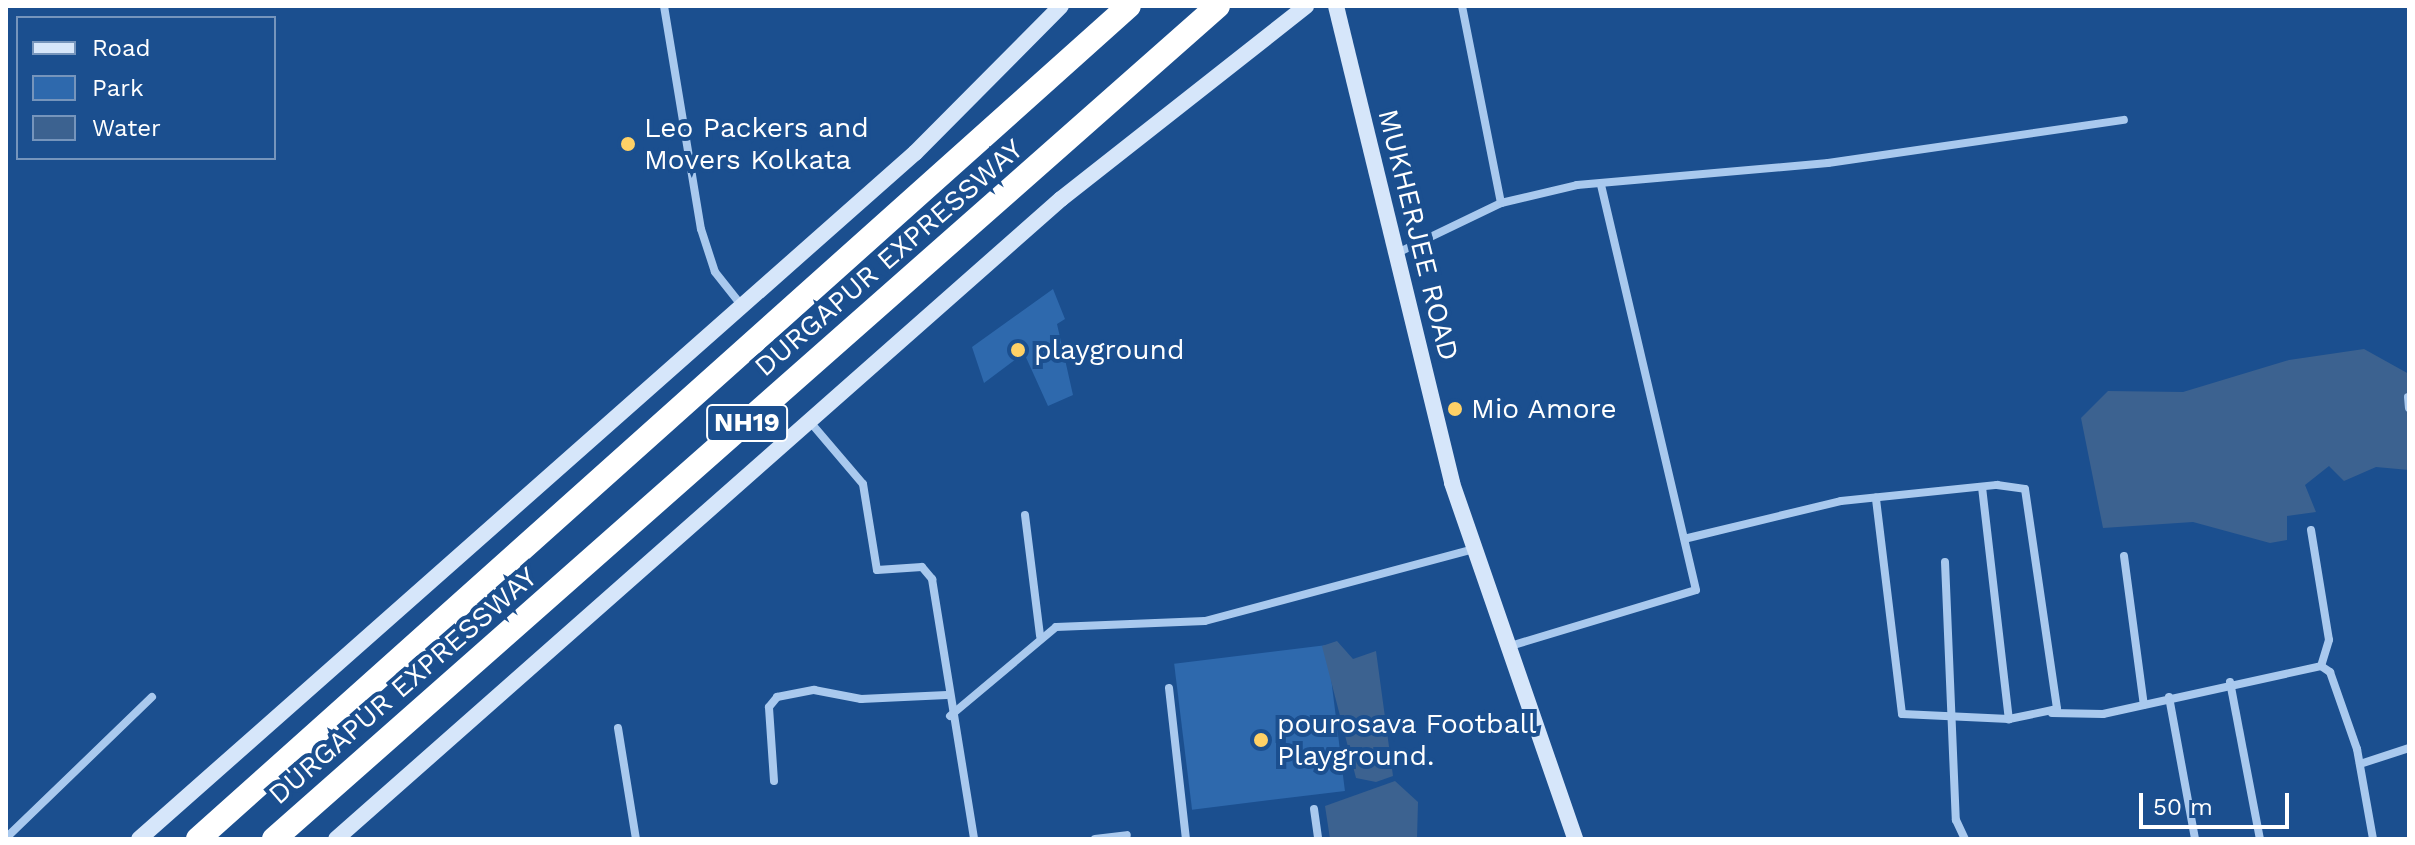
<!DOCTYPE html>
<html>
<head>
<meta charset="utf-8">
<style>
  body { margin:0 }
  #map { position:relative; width:2415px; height:845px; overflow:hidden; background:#1b4f8f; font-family:"Work Sans",sans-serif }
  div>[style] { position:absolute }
  .green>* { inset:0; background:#2e69ad; transform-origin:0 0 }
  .water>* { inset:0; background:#3c6290 }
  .street>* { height:8px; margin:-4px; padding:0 4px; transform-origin:4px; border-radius:4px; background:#a9c9ee }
  .secondary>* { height:16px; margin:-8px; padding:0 8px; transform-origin:8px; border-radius:8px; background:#d6e6fa }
  .highway>* { height:24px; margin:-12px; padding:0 12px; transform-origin:12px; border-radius:12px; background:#fff }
  .dots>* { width:22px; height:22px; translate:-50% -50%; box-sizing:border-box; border:4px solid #1b4f8f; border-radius:50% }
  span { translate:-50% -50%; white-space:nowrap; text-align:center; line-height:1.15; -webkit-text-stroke:8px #1b4f8f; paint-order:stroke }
  .shield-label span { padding:2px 6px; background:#1b4f8f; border:2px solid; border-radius:6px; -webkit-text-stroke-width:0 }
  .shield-label { font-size:26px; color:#fff; font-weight:700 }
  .poi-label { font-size:28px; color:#fff }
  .left { translate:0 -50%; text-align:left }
  .street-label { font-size:28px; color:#fff }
  .frame { position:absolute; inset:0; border:8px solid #fff; pointer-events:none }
  .legend { position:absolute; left:16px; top:16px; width:260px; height:144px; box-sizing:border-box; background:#1b4f8f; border:2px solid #7695bc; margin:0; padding:10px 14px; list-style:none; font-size:24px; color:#fff }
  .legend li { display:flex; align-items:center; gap:16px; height:40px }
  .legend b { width:40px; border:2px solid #7695bc }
  .scale { position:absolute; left:2139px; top:793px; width:150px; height:36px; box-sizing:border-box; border:4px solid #fff; border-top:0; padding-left:10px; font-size:24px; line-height:28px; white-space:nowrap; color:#fff; -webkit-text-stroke:6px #1b4f8f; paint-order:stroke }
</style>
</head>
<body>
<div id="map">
  <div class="green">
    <i style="clip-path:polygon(1053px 289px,1065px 319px,1057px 324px,1073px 395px,1048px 406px,1024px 353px,984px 383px,972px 347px)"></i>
    <i style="left:1327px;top:645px;width:147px;height:154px;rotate:83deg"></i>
  </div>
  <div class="water">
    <i style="clip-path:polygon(2364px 349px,2409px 374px,2409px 470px,2376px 467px,2344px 481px,2329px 466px,2305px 485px,2316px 512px,2287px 516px,2287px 540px,2270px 543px,2193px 522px,2103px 528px,2081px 418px,2108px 391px,2183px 392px,2289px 360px)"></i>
    <i style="clip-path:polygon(1337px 641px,1353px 659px,1376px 651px,1393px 776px,1376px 782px,1356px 778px,1322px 646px)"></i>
    <i style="clip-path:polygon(1395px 781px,1418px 802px,1417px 839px,1330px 839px,1325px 806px)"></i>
  </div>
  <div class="street">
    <i style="left:664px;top:6px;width:226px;rotate:80.6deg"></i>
    <i style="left:701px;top:229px;width:45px;rotate:72deg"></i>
    <i style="left:715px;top:272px;width:43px;rotate:51.5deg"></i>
    <i style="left:1462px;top:6px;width:201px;rotate:78.8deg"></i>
    <i style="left:1395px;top:254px;width:118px;rotate:-25.7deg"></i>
    <i style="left:1501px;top:203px;width:78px;rotate:-13.3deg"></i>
    <i style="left:1577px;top:185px;width:252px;rotate:-5deg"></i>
    <i style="left:1828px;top:163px;width:299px;rotate:-8.3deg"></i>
    <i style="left:2408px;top:397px;width:11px;rotate:85deg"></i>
    <i style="left:811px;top:423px;width:80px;rotate:49.6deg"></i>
    <i style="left:863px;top:484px;width:87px;rotate:80.8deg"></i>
    <i style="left:877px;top:570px;width:45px;rotate:-3.8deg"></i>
    <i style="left:922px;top:567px;width:16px;rotate:50deg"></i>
    <i style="left:932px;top:579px;width:263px;rotate:80.8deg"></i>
    <i style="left:1982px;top:487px;width:234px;rotate:83.4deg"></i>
    <i style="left:1025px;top:515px;width:122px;rotate:82.9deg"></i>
    <i style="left:2311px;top:530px;width:111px;rotate:80.7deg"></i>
    <i style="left:2329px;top:640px;width:27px;rotate:107deg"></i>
    <i style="left:1688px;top:538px;width:157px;rotate:-13.6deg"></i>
    <i style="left:1841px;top:501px;width:157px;rotate:-5.9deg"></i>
    <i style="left:1997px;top:485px;width:28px;rotate:8deg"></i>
    <i style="left:2025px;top:489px;width:222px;rotate:81.7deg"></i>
    <i style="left:2057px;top:709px;width:49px;rotate:168.2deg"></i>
    <i style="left:2009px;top:719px;width:107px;rotate:-177.3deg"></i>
    <i style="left:1902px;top:714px;width:218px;rotate:-96.9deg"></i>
    <i style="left:2124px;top:556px;width:150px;rotate:82.4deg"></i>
    <i style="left:1945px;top:562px;width:258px;rotate:87.6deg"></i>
    <i style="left:1956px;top:820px;width:21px;rotate:65deg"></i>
    <i style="left:1507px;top:647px;width:197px;rotate:-16.8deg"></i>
    <i style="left:1696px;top:590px;width:417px;rotate:-103.2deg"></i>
    <i style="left:2230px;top:682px;width:160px;rotate:79.2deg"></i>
    <i style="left:1169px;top:688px;width:152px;rotate:83.6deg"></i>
    <i style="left:2169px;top:697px;width:144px;rotate:79.6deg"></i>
    <i style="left:2052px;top:713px;width:51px;rotate:1.1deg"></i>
    <i style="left:2103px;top:714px;width:223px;rotate:-12.4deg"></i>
    <i style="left:2321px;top:666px;width:11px;rotate:34deg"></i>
    <i style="left:2330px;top:672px;width:82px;rotate:70.7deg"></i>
    <i style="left:2357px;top:749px;width:91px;rotate:79.9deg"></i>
    <i style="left:950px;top:716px;width:138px;rotate:-40deg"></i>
    <i style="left:1056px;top:627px;width:149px;rotate:-2.3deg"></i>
    <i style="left:1205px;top:621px;width:278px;rotate:-15deg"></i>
    <i style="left:618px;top:728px;width:112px;rotate:80.8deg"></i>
    <i style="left:2360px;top:764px;width:52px;rotate:-18.1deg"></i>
    <i style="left:774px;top:781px;width:74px;rotate:-93.9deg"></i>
    <i style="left:769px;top:707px;width:13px;rotate:-51deg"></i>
    <i style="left:777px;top:697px;width:38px;rotate:-11deg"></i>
    <i style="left:814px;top:690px;width:48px;rotate:10.8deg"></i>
    <i style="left:861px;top:699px;width:86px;rotate:-2.7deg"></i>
    <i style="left:1314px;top:809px;width:30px;rotate:82deg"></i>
    <i style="left:6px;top:838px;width:203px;rotate:-44deg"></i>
    <i style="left:1095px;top:839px;width:32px;rotate:-7deg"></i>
  </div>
  <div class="secondary">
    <i style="left:1336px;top:6px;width:491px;rotate:76.3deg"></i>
    <i style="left:1452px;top:483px;width:377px;rotate:70.9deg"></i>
    <i style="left:139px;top:839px;width:1036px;rotate:-41.48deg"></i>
    <i style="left:915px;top:153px;width:207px;rotate:-45.2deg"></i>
    <i style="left:336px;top:839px;width:967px;rotate:-41.44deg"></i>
    <i style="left:1061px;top:199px;width:312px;rotate:-38.2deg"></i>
  </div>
  <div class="highway">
    <i style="left:198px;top:839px;width:1249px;rotate:-41.82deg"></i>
    <i style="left:274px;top:839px;width:1259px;rotate:-41.43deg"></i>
  </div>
  <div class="dots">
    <i style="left:628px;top:144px;background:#ffd166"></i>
    <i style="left:1018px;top:350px;background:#ffd166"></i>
    <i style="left:1455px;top:409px;background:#ffd166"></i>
    <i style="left:1261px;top:740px;background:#ffd166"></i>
  </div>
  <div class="shield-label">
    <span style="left:747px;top:423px">NH19</span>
  </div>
  <div class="poi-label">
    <span class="left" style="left:644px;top:144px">Leo Packers and<br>Movers Kolkata</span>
    <span class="left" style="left:1034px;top:350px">playground</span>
    <span class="left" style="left:1471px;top:409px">Mio Amore</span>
    <span class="left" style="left:1277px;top:740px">pourosava Football<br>Playground.</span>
  </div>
  <div class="street-label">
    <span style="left:1418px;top:235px;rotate:76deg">MUKHERJEE ROAD</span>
    <span style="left:889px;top:258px;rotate:-41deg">DURGAPUR EXPRESSWAY</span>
    <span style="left:403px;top:686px;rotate:-41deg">DURGAPUR EXPRESSWAY</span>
  </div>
  <div class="frame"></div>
  <ul class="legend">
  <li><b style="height:10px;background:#d6e6fa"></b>Road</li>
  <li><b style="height:22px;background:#2e69ad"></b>Park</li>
  <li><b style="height:22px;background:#3c6290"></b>Water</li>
  </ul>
  <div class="scale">50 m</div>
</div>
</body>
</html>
